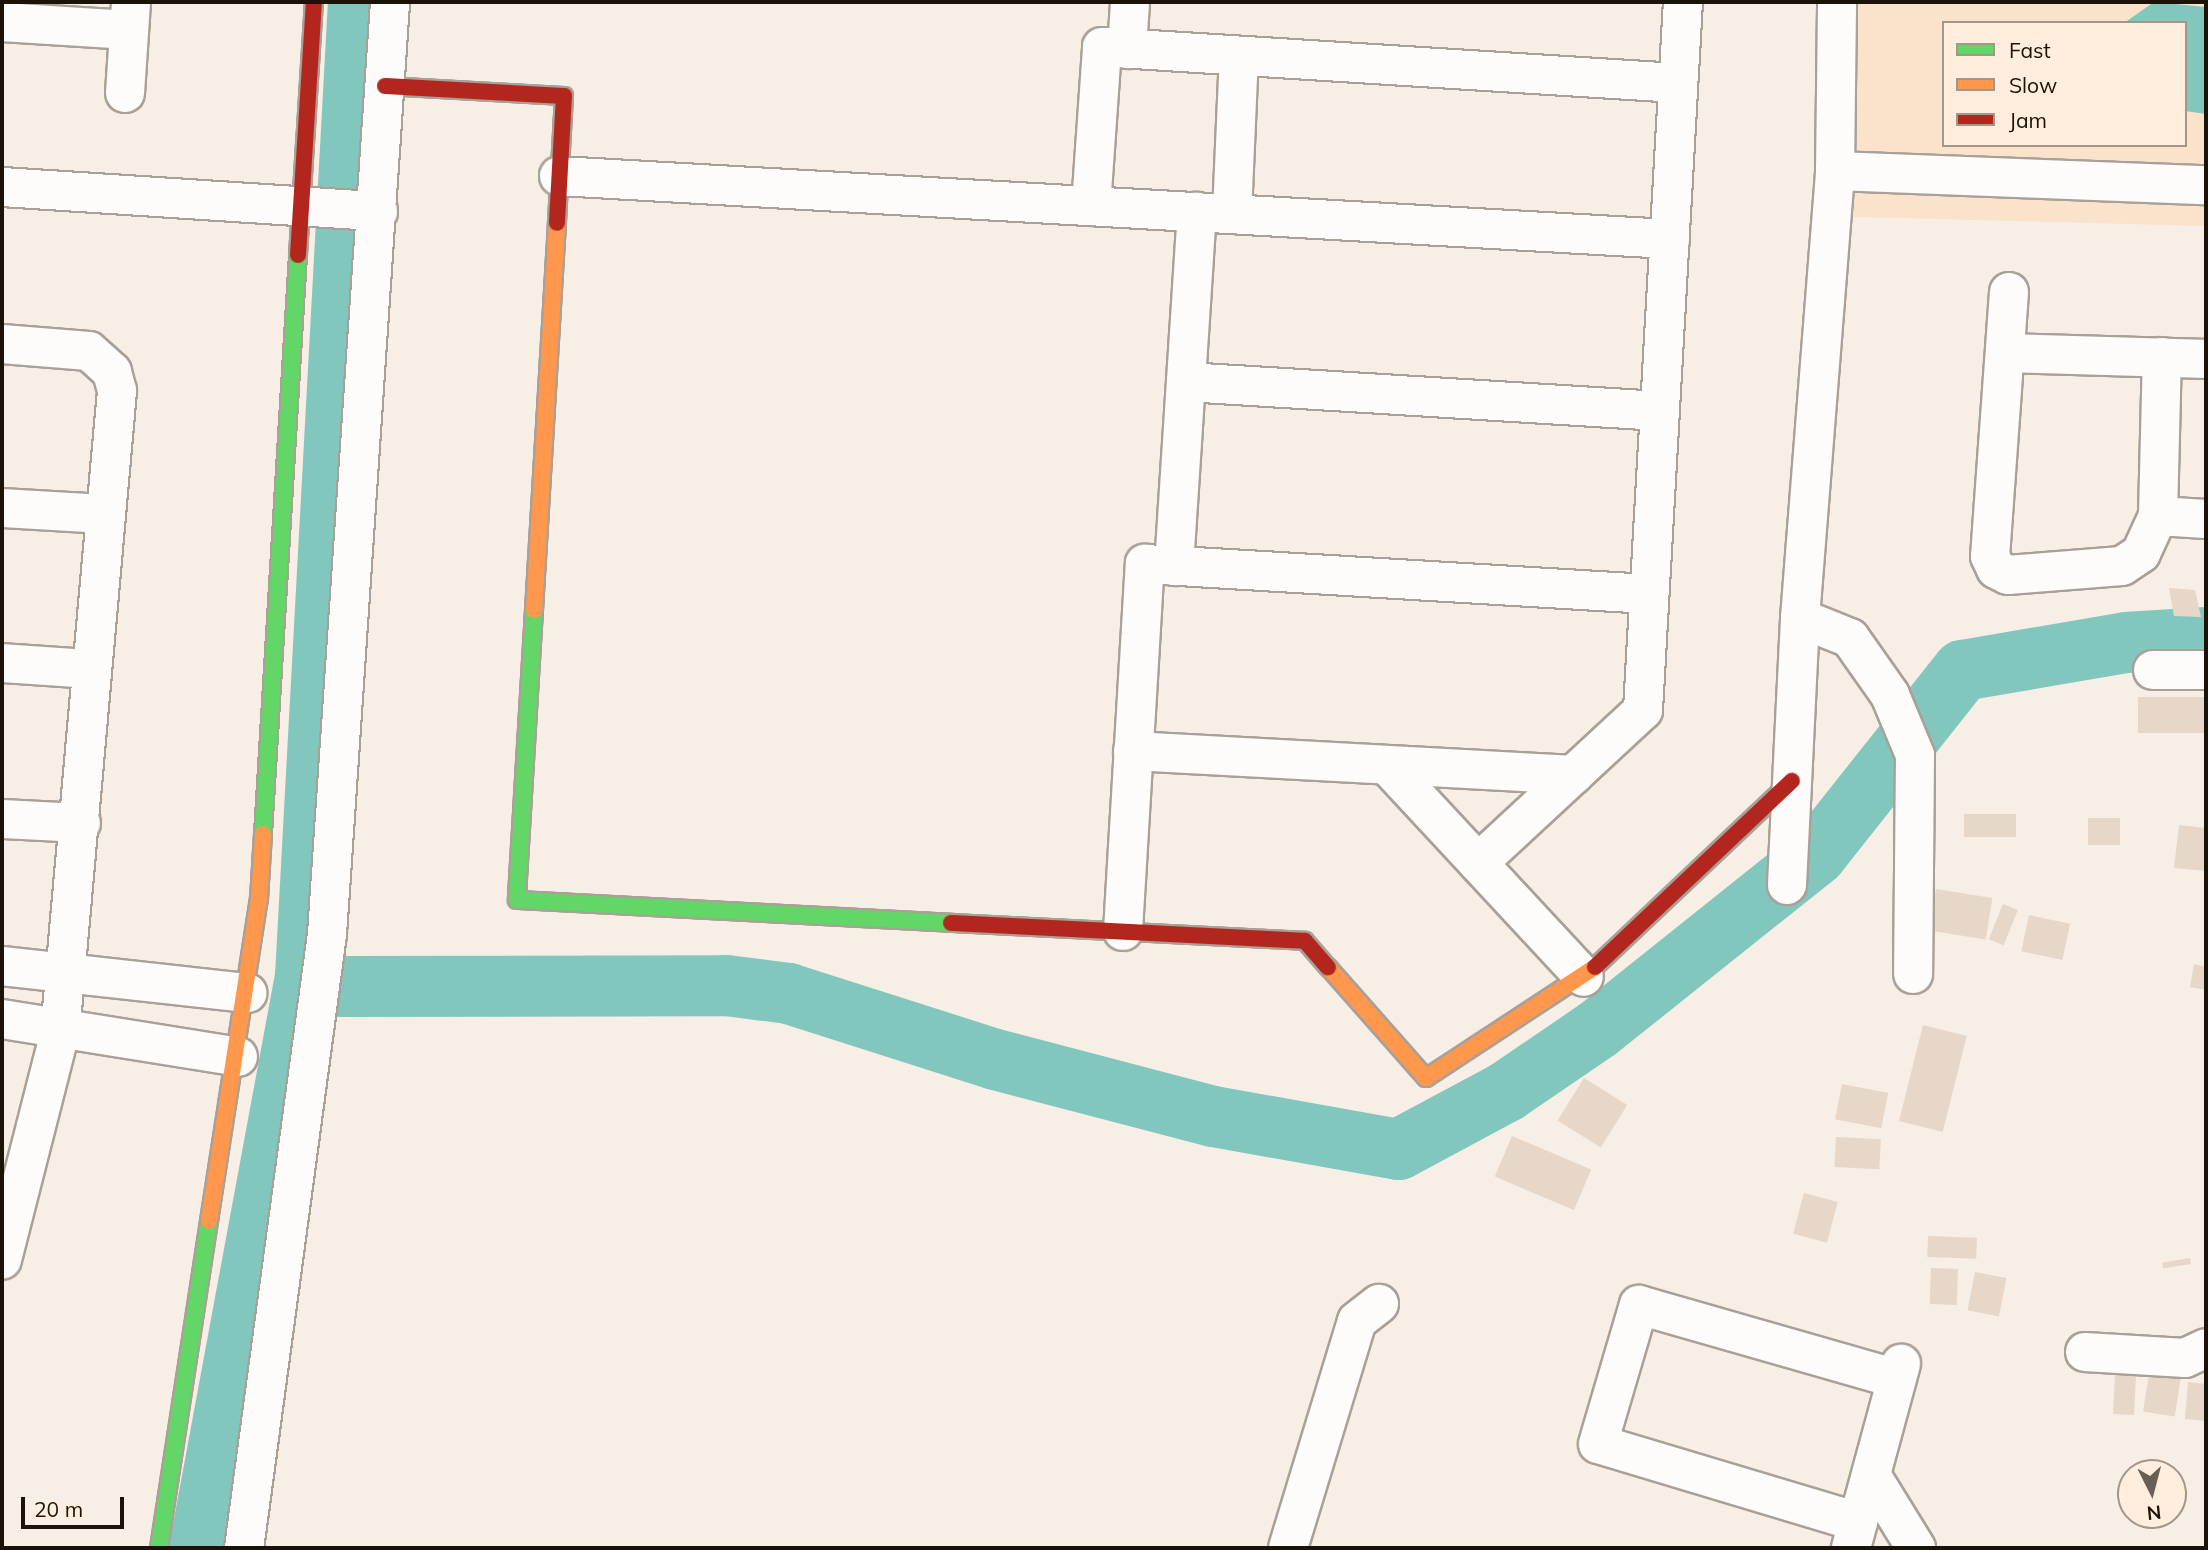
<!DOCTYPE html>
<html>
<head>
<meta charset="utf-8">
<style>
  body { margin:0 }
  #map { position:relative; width:2208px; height:1550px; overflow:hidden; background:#f7eee6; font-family:Mulish,sans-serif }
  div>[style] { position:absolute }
  .green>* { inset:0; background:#fbe2ca }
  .water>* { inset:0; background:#81c7be }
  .river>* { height:61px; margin:-30.5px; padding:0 30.5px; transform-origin:30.5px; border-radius:30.5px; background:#81c7be }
  .building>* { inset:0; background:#e6d7c8; transform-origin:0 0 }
  .roads { filter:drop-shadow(2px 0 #a9a098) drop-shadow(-2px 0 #a9a098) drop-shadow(0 2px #a9a098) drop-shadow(0 -2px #a9a098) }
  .street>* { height:38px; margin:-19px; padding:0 19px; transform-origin:19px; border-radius:19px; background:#fefcfb }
  .fast>* { height:16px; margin:-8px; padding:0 8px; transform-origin:8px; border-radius:8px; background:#63d668 }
  .slow>* { height:16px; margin:-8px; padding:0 8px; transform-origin:8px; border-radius:8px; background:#ff974d }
  .jam>* { height:16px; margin:-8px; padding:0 8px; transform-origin:8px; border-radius:8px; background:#b3261e }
  span { translate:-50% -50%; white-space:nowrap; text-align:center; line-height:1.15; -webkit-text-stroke:6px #ffeede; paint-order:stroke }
  .frame { position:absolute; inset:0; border:4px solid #1b1208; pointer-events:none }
  .legend { position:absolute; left:1942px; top:21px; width:245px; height:126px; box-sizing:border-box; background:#ffeede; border:2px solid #a49688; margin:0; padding:9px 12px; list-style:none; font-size:21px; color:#1b1208 }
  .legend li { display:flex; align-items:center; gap:14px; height:35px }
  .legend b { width:35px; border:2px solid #a49688 }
  .north { position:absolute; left:2117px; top:1459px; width:70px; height:70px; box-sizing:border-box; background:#ffeede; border:2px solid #a49688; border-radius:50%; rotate:174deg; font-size:19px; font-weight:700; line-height:28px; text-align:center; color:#1b1208 }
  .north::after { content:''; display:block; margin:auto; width:24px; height:32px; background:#685f56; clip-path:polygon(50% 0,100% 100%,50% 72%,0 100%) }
  .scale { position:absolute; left:21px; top:1497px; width:103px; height:32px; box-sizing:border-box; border:4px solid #1b1208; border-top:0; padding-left:9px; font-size:21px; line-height:24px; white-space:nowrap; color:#1b1208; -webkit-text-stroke:5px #ffeede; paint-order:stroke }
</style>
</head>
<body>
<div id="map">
  <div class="green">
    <i style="clip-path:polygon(evenodd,1828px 2px,2206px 2px,2206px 226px,1818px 216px,1828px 2px,1944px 23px,2185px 23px,2185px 145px,1944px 145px,1944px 23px)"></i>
  </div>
  <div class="water">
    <i style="clip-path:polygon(2154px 2px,2206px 7px,2206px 114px,2185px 111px,2185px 23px,2124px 23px)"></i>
  </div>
  <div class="river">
    <i style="left:305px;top:976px;width:38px;rotate:15deg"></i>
    <i style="left:342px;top:986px;width:384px;rotate:-0.1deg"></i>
    <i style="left:726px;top:985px;width:63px;rotate:7.4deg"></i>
    <i style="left:788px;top:993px;width:217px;rotate:17.7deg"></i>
    <i style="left:995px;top:1059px;width:225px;rotate:14.7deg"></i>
    <i style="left:1213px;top:1116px;width:188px;rotate:10.1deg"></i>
    <i style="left:1398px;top:1149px;width:123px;rotate:-28.2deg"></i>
    <i style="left:1506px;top:1091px;width:110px;rotate:-34.3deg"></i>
    <i style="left:1597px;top:1029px;width:280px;rotate:-38.6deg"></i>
    <i style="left:1816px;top:854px;width:235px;rotate:-51.6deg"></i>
    <i style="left:1962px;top:670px;width:166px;rotate:-9.7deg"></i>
    <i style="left:2126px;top:642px;width:80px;rotate:-3.6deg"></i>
    <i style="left:199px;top:1548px;width:582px;rotate:-79.5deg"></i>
    <i style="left:305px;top:976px;width:975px;rotate:-86.89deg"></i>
  </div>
  <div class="building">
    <i style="clip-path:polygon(2169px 588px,2195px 590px,2201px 617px,2174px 616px)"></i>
    <i style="left:2206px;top:697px;width:36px;height:68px;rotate:90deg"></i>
    <i style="left:1964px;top:814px;width:52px;height:23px"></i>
    <i style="left:2088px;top:818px;width:32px;height:27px"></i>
    <i style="clip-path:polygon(2179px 825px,2206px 828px,2206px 871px,2174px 868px)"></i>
    <i style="left:1936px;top:889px;width:57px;height:42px;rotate:9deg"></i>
    <i style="left:2003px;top:904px;width:16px;height:38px;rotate:22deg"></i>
    <i style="left:2029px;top:915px;width:42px;height:37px;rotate:12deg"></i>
    <i style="clip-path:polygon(2194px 964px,2206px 967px,2206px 990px,2190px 987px)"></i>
    <i style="left:1923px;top:1025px;width:45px;height:99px;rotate:14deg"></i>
    <i style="left:1584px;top:1078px;width:51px;height:50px;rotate:32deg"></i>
    <i style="left:1842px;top:1084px;width:47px;height:36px;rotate:11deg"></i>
    <i style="left:1512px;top:1136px;width:86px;height:44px;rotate:23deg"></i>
    <i style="left:1836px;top:1137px;width:45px;height:30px;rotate:3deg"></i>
    <i style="left:1804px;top:1193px;width:35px;height:42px;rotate:15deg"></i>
    <i style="left:1928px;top:1236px;width:49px;height:21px;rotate:2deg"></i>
    <i style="left:2190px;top:1258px;width:6px;height:28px;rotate:81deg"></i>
    <i style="left:1931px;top:1268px;width:27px;height:36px;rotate:2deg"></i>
    <i style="left:1975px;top:1272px;width:32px;height:39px;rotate:11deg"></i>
    <i style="left:2149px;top:1374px;width:32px;height:38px;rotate:9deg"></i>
    <i style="left:2115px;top:1375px;width:21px;height:39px;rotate:3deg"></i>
    <i style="clip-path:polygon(2188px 1382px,2206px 1384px,2206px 1421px,2185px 1419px)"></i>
  </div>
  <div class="roads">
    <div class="street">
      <i style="left:2px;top:22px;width:127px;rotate:3.6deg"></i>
      <i style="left:1127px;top:49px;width:47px;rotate:-86.3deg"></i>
      <i style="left:125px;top:93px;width:91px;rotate:-86.2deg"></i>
      <i style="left:1835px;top:171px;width:371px;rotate:2.2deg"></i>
      <i style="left:559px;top:176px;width:1113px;rotate:3.25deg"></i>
      <i style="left:2px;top:187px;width:377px;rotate:3.7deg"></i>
      <i style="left:1091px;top:206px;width:159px;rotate:-86deg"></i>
      <i style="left:1102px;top:47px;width:577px;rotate:3.58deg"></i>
      <i style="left:1232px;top:214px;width:158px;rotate:-87.5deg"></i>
      <i style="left:2009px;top:292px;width:265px;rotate:94.1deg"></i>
      <i style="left:1990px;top:556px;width:14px;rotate:65deg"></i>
      <i style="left:1996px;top:569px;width:13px;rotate:27deg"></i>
      <i style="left:2008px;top:575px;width:114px;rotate:-4.5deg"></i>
      <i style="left:2122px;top:566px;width:23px;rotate:-34deg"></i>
      <i style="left:2141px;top:553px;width:41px;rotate:-65.3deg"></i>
      <i style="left:2158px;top:516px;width:48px;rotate:3.6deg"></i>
      <i style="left:2px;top:344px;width:87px;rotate:4.6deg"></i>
      <i style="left:89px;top:351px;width:31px;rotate:42deg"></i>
      <i style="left:112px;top:372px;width:20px;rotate:75deg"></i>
      <i style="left:117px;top:391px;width:644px;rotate:95.08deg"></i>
      <i style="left:60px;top:1032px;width:235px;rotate:104.3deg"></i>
      <i style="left:2007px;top:353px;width:199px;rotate:1.7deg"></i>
      <i style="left:1186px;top:382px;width:475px;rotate:3.5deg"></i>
      <i style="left:2px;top:508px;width:100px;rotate:3.4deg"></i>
      <i style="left:2158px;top:516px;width:159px;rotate:-88.6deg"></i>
      <i style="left:1174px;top:566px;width:355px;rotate:-86.3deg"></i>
      <i style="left:1800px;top:618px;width:54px;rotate:21.8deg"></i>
      <i style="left:1850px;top:638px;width:70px;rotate:54.9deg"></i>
      <i style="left:1890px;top:695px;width:65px;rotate:67.4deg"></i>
      <i style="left:1915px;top:755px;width:219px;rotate:90.5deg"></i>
      <i style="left:2px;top:663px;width:89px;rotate:3.9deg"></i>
      <i style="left:2153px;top:670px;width:53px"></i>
      <i style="left:1133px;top:751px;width:441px;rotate:3.1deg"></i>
      <i style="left:1387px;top:765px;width:289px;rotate:47.1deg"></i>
      <i style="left:2px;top:819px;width:79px;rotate:2.9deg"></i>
      <i style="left:1478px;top:863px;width:225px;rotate:-42.8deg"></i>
      <i style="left:1643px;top:710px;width:709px;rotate:-86.77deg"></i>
      <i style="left:1787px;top:885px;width:267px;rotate:-87.2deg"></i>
      <i style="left:1800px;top:618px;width:448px;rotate:-85.5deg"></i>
      <i style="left:1835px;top:171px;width:169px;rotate:-89.3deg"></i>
      <i style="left:1123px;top:931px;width:368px;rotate:-86.6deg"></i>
      <i style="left:1145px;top:564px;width:505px;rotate:3.41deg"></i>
      <i style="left:2px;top:966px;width:247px;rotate:6.3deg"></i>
      <i style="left:2px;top:1019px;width:239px;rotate:9.1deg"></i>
      <i style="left:2085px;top:1352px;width:100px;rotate:3.4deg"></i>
      <i style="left:2185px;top:1358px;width:23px;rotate:-25deg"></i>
      <i style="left:1871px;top:1475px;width:86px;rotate:58.3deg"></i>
      <i style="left:1858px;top:1522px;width:271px;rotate:-163.3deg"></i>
      <i style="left:1598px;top:1444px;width:145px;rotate:-73.6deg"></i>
      <i style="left:1639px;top:1305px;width:268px;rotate:16deg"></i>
      <i style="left:244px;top:1548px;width:620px;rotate:-82.3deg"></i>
      <i style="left:327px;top:934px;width:934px;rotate:-86.13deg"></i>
      <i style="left:1288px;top:1548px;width:237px;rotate:-73.1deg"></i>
      <i style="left:1357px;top:1321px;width:28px;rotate:-38deg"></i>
      <i style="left:1851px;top:1548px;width:191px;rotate:-74.8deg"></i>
    </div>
    <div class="fast">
      <i style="left:534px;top:610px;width:290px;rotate:93.4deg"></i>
      <i style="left:517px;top:900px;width:435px;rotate:3deg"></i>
      <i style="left:263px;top:834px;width:580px;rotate:-86.54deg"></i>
      <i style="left:159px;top:1548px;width:331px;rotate:-81.3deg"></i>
    </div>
    <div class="slow">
      <i style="left:534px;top:610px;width:388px;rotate:-86.6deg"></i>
      <i style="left:1328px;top:967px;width:148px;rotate:48.6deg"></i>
      <i style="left:1426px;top:1078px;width:202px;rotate:-33.3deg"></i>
      <i style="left:209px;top:1221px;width:326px;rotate:-81.2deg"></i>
      <i style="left:259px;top:899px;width:65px;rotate:-86.5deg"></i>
    </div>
    <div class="jam">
      <i style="left:385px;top:86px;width:179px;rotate:3.2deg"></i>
      <i style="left:564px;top:96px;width:127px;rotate:93.2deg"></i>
      <i style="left:298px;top:255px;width:254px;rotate:-86.4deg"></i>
      <i style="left:951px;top:923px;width:354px;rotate:2.9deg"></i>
      <i style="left:1305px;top:941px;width:35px;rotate:49deg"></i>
      <i style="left:1595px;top:967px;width:271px;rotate:-43.4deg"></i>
    </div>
  </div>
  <div class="frame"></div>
  <ul class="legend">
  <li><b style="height:9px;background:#63d668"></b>Fast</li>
  <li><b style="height:9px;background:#ff974d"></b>Slow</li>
  <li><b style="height:9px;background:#b3261e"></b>Jam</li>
  </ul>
  <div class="north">N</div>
  <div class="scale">20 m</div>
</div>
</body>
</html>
